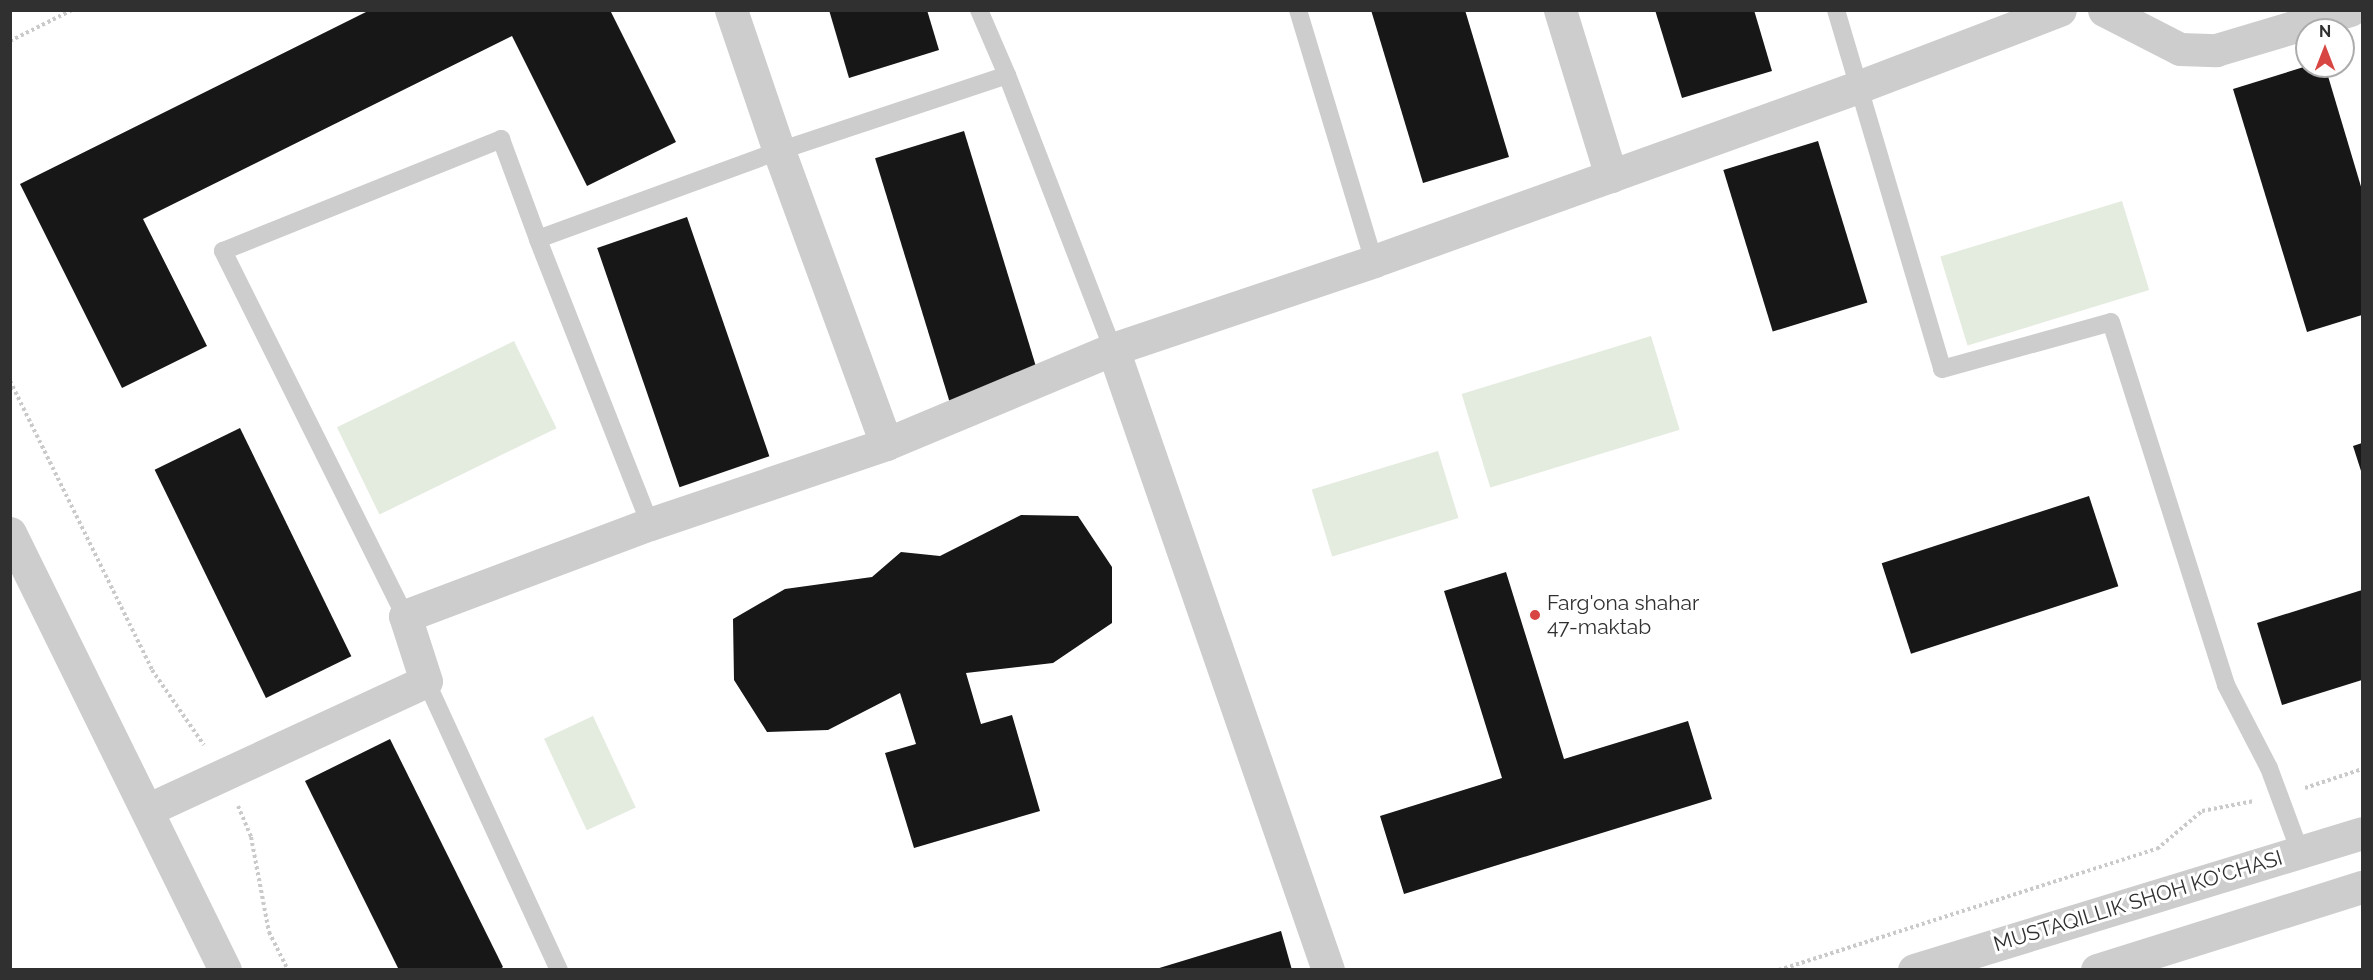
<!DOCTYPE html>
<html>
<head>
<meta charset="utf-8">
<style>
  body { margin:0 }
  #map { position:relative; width:2373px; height:980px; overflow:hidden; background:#fff; font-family:Raleway,sans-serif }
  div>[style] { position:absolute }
  .green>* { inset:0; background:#e4ebdf; transform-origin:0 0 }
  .building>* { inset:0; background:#171717; transform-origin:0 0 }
  .path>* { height:4px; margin-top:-2px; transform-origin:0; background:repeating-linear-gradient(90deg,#cacaca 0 3px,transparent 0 6px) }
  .lane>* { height:18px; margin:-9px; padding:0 9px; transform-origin:9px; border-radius:9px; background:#cdcdcd }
  .street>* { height:33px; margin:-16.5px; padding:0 16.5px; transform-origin:16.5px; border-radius:16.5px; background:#cdcdcd }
  .dots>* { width:16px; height:16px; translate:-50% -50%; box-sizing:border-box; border:3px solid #fff; border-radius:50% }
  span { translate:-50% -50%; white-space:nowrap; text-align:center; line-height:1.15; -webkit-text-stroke:6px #fff; paint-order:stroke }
  .poi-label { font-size:21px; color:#303030 }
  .left { translate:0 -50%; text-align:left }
  .street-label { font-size:21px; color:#303030 }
  .frame { position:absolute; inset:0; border:12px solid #303030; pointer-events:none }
  .north { position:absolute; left:2295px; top:18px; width:60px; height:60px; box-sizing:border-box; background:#fff; border:2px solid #acacac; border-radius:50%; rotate:0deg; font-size:16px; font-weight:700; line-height:24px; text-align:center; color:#303030 }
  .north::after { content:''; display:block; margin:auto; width:21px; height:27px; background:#d74642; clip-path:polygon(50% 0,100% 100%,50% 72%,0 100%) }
</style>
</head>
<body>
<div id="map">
  <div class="green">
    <i style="left:2122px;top:201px;width:93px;height:190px;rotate:73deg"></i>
    <i style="left:1651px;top:336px;width:98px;height:198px;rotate:73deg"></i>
    <i style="left:514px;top:341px;width:97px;height:197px;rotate:64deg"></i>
    <i style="left:1438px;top:451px;width:70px;height:132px;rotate:73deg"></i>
    <i style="left:593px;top:716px;width:101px;height:54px;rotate:65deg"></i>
  </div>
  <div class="building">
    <i style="clip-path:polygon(370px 10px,610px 10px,676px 142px,587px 186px,512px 36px,143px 219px,207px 346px,122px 388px,20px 184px)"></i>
    <i style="clip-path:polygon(829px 10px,927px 10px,939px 50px,849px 78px)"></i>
    <i style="clip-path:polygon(1371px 10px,1465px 10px,1509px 157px,1423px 183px)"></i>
    <i style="clip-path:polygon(1655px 10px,1754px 10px,1772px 71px,1682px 98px)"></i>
    <i style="clip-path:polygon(2307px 66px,2325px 66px,2362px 190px,2362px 315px,2307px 332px,2233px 89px)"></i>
    <i style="left:964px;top:131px;width:254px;height:93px;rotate:73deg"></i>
    <i style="left:1818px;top:141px;width:169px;height:99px;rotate:73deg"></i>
    <i style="left:687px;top:217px;width:253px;height:95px;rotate:71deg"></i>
    <i style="left:240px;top:428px;width:254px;height:95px;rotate:64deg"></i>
    <i style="clip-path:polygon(2362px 443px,2362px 474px,2353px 446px)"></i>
    <i style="left:2089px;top:496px;width:95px;height:218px;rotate:72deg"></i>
    <i style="clip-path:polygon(1021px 515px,1078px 516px,1112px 567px,1112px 623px,1053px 663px,966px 673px,981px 724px,1012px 715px,1040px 811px,914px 848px,885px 753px,916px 744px,900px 693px,828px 730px,767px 732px,734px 680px,733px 619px,785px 589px,872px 577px,901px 552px,940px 556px)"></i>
    <i style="clip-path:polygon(1506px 572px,1564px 759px,1688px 721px,1712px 799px,1404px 894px,1380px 816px,1502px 778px,1444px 591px)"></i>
    <i style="clip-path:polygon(2362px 590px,2362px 680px,2282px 705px,2257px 623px)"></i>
    <i style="clip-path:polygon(390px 739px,503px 967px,499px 970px,399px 970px,305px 781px)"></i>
    <i style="clip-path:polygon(1281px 931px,1292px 970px,1156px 970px,1156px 969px)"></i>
  </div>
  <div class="path">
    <i style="left:10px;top:41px;width:69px;rotate:-26.6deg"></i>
    <i style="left:10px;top:381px;width:322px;rotate:63.8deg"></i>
    <i style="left:152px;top:670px;width:91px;rotate:55.3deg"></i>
    <i style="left:2305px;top:788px;width:60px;rotate:-18.4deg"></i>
    <i style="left:238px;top:806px;width:34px;rotate:67deg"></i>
    <i style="left:251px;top:837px;width:97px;rotate:79.3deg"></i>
    <i style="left:269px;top:932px;width:42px;rotate:63.4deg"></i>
    <i style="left:1779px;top:970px;width:397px;rotate:-17.8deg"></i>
    <i style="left:2157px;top:849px;width:59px;rotate:-40.2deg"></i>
    <i style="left:2202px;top:811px;width:53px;rotate:-10.9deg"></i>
  </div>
  <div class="lane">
    <i style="left:1298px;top:10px;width:262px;rotate:73.2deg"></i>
    <i style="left:1836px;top:10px;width:374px;rotate:73.5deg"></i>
    <i style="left:1942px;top:369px;width:175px;rotate:-15.5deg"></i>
    <i style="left:2111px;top:322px;width:381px;rotate:72.4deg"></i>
    <i style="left:2226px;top:685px;width:93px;rotate:62.6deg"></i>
    <i style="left:2269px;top:768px;width:90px;rotate:69.7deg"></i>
    <i style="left:1007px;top:75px;width:294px;rotate:68.9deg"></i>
    <i style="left:650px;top:524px;width:306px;rotate:-111.5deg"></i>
    <i style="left:538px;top:239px;width:257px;rotate:-20.1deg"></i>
    <i style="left:779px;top:151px;width:240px;rotate:-18.4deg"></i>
    <i style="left:1007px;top:75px;width:71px;rotate:-113.3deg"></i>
    <i style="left:405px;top:616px;width:408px;rotate:-116.5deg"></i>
    <i style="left:223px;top:251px;width:300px;rotate:-21.9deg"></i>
    <i style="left:501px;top:139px;width:107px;rotate:69.7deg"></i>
    <i style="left:426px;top:681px;width:318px;rotate:65.3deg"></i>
  </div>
  <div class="street">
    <i style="left:731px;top:10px;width:149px;rotate:71.2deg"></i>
    <i style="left:779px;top:151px;width:312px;rotate:69.9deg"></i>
    <i style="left:1560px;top:10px;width:174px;rotate:72.9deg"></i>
    <i style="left:2104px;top:10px;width:85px;rotate:27.2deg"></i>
    <i style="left:2180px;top:49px;width:36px;rotate:2deg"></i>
    <i style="left:2216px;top:50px;width:140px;rotate:-16.6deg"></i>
    <i style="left:10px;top:533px;width:487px;rotate:63.8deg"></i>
    <i style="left:147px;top:810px;width:307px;rotate:-24.8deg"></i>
    <i style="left:426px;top:681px;width:68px;rotate:-107.9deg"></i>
    <i style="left:405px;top:616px;width:262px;rotate:-20.6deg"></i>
    <i style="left:650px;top:524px;width:249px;rotate:-18.7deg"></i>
    <i style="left:886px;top:444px;width:246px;rotate:-22.7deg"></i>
    <i style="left:1328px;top:970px;width:657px;rotate:-109.1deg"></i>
    <i style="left:1113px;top:349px;width:275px;rotate:-18.6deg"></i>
    <i style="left:1374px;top:261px;width:514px;rotate:-19.77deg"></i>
    <i style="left:1858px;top:87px;width:216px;rotate:-20.9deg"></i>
    <i style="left:1914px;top:970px;width:468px;rotate:-17deg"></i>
    <i style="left:2097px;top:970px;width:278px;rotate:-17.4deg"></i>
  </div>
  <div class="dots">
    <i style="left:1535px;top:615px;background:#d74642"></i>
  </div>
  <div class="poi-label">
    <span class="left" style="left:1547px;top:615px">Farg'ona shahar<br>47-maktab</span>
  </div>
  <div class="street-label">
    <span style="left:2138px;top:901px;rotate:-17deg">MUSTAQILLIK SHOH KO'CHASI</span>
  </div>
  <div class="frame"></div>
  <div class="north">N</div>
</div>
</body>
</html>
